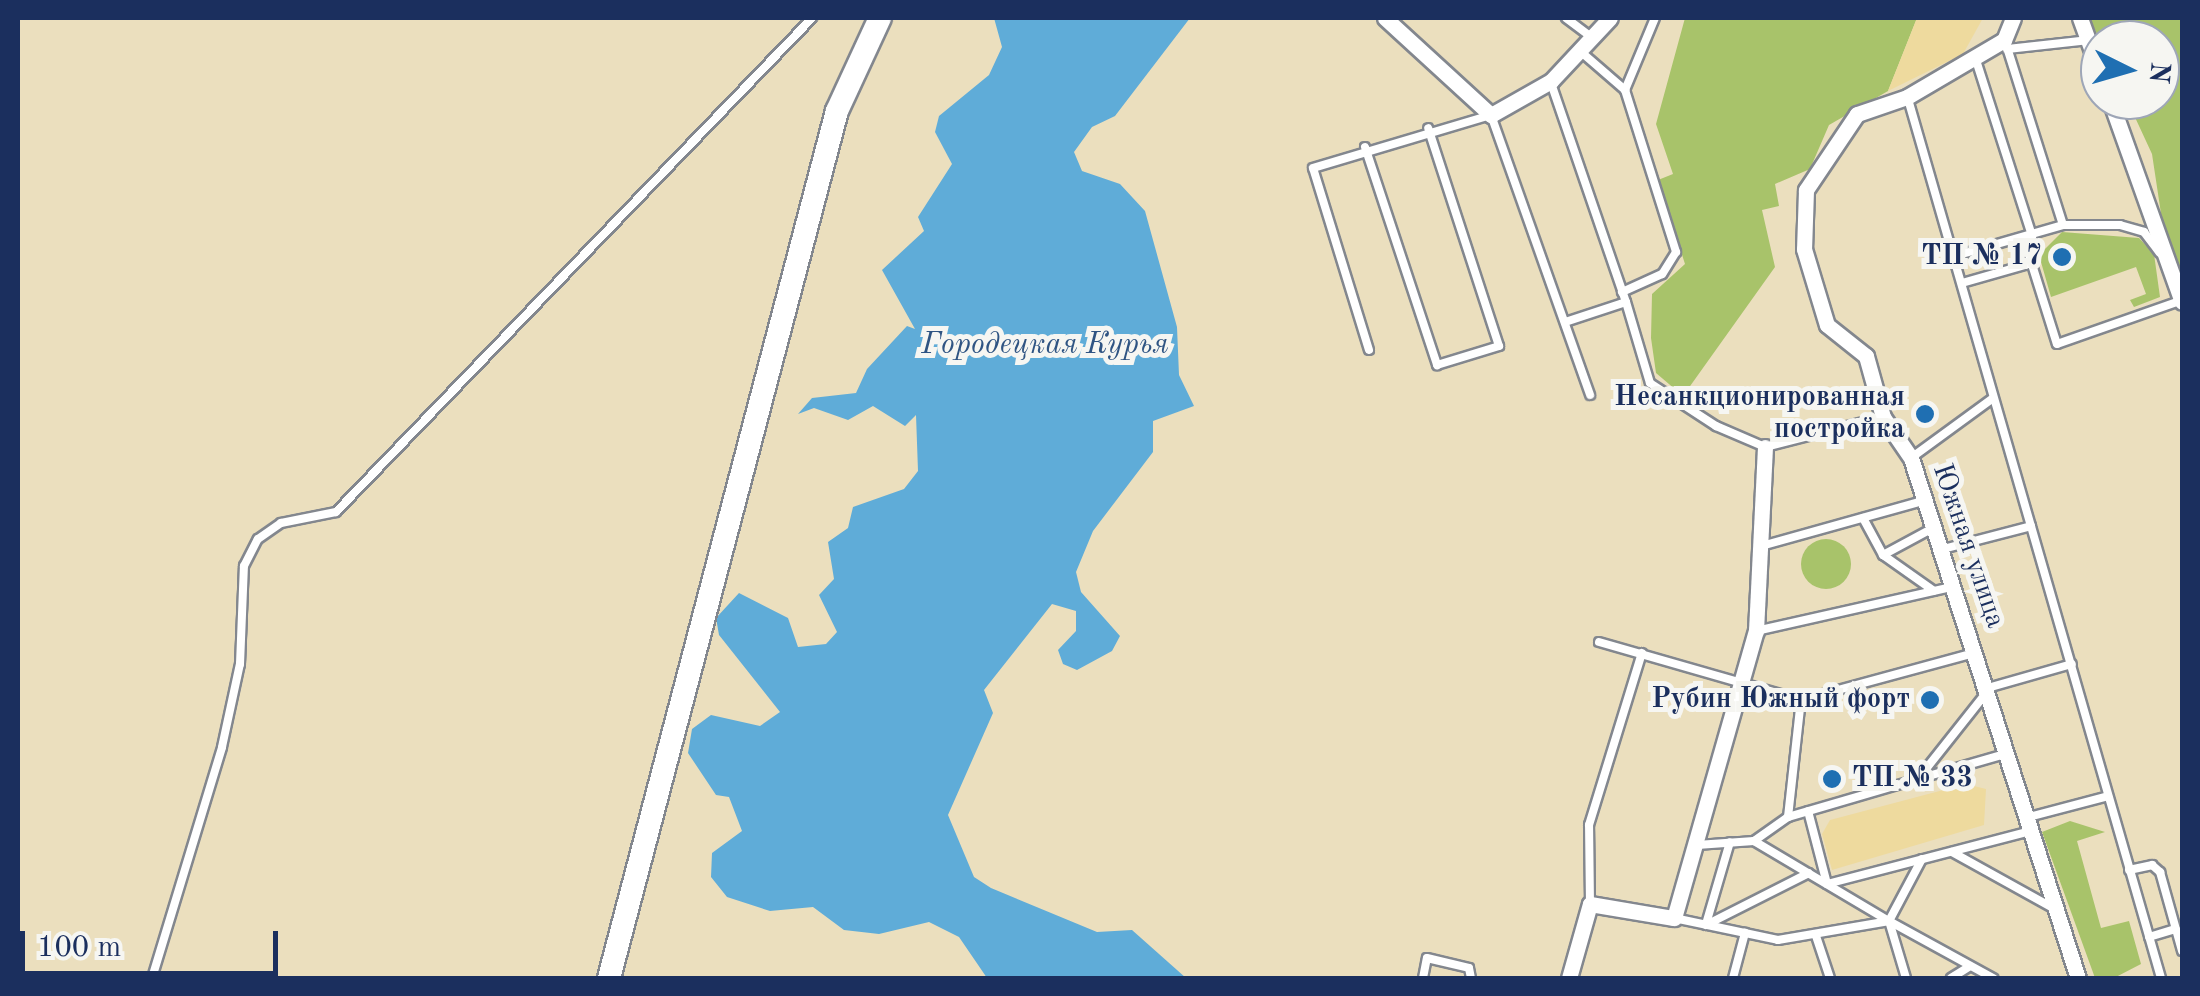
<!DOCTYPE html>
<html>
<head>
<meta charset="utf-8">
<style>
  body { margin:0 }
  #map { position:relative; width:2200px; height:996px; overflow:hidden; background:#ebdfbe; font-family:"Old Standard TT",serif }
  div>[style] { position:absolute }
  .green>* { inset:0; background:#a8c36a }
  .round { border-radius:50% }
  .sand>* { inset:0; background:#eeda9e }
  .water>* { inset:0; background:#5facd8 }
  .roads { filter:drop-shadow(2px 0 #83878e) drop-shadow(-2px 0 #83878e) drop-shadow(0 2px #83878e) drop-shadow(0 -2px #83878e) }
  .service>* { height:8px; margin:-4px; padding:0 4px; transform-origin:4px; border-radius:4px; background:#fff }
  .minor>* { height:15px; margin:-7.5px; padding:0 7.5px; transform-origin:7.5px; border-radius:7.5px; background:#fff }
  .secondary>* { height:22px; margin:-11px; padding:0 11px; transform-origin:11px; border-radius:11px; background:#fff }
  .dots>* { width:28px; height:28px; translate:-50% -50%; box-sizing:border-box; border:5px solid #f6f6f2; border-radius:50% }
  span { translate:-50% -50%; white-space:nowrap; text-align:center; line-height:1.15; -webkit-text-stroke:10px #f6f6f2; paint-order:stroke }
  .poi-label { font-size:28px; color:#1b2f5e; font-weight:700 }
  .right { translate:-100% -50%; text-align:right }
  .left { translate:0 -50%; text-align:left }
  .street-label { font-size:28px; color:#1b2f5e }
  .water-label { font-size:30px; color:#2f5483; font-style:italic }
  .frame { position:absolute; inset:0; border:20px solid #1b2f5e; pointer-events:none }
  .north { position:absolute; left:2080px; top:20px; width:100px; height:100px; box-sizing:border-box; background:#f6f6f2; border:2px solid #9ea6b7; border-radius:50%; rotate:95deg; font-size:28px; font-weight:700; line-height:40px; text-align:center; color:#1b2f5e }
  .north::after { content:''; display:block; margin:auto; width:35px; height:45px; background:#1f6fb2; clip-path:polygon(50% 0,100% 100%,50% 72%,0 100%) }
  .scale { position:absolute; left:20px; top:931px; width:258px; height:45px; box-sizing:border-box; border:5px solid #1b2f5e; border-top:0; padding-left:12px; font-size:30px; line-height:35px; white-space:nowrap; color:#1b2f5e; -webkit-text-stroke:8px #f6f6f2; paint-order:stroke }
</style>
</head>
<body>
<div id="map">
  <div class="green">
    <i style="clip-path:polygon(1685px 18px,1917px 18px,1888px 91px,1829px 125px,1810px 169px,1775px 184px,1779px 206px,1762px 210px,1775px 267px,1683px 396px,1656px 373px,1651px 338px,1652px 294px,1685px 264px,1658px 180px,1673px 174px,1656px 124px)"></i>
    <i style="clip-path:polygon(2089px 18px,2182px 18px,2182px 283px,2165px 240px,2152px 154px,2127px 100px,2160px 100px,2160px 40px,2100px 40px)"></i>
    <i style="clip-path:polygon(2062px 232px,2139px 238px,2154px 254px,2160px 297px,2134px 307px,2130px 300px,2146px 294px,2136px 267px,2051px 297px,2039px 255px)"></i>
    <i class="round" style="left:1801px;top:539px;width:50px;height:50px"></i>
    <i style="clip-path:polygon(2070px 821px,2105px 832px,2077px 841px,2101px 928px,2129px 921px,2141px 964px,2114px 978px,2095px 978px,2042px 832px)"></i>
  </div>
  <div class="sand">
    <i style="clip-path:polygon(1917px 18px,1983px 18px,1963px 54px,1888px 91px)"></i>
    <i style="clip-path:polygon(1966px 784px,1986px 789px,1984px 825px,1832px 870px,1822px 834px,1830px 820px)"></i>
  </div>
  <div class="water">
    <i style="clip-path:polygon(994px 18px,1190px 18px,1115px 116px,1092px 127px,1074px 152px,1082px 171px,1120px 184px,1145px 211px,1177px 327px,1179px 375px,1194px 406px,1153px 421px,1153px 452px,1093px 531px,1076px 572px,1081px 592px,1120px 636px,1112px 651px,1077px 670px,1063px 664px,1058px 650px,1076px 631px,1076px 611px,1052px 604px,984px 690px,993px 713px,948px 815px,974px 877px,991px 888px,1097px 932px,1132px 930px,1186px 978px,987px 978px,959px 937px,929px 922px,879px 934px,844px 930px,813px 907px,770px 911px,727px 897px,711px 877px,712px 853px,742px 831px,729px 797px,716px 795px,688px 753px,692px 729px,711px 715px,760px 726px,780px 712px,719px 635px,716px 618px,739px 593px,788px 618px,798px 647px,826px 644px,837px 632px,819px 595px,834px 579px,828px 542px,848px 528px,853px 507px,904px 489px,918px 471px,916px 415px,905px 426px,873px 406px,848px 420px,814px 408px,798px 414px,812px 398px,856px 393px,867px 369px,907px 326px,915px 329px,882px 270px,924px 231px,918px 217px,952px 164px,935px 132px,939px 116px,989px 75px,1002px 47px)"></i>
  </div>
  <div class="roads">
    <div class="service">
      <i style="left:1566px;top:18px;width:31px;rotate:37deg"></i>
      <i style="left:2007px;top:49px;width:81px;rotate:-6.3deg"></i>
      <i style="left:1580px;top:51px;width:60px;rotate:40.9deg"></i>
      <i style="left:1625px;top:90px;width:170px;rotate:72.5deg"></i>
      <i style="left:1676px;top:252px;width:26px;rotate:122deg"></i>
      <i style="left:1662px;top:274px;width:44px;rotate:155.8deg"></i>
      <i style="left:1975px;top:57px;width:188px;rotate:72.3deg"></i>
      <i style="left:1551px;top:83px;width:231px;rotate:71.1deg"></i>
      <i style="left:1626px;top:302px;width:64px;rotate:161.8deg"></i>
      <i style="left:1625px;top:90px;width:78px;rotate:-67.4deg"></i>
      <i style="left:1908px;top:99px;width:915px;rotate:73.94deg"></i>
      <i style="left:1365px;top:147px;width:230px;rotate:71.7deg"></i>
      <i style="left:1437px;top:365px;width:65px;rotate:-17deg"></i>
      <i style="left:1499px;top:346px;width:229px;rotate:-108deg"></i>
      <i style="left:2063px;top:225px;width:57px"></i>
      <i style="left:2120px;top:225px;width:25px;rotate:16deg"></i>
      <i style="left:2144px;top:232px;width:26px;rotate:53deg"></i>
      <i style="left:2024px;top:239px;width:110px;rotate:72.6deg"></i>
      <i style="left:2057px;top:344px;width:130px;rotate:-19.3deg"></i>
      <i style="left:1955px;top:256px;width:112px;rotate:-16deg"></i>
      <i style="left:2063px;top:225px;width:193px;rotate:-107.5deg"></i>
      <i style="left:1962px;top:283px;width:73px;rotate:-15.9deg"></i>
      <i style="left:1626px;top:302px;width:84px;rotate:73.5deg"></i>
      <i style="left:1650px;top:383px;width:79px;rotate:33.1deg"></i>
      <i style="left:1716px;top:426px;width:53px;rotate:23.2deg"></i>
      <i style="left:1765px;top:447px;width:122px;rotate:-14.3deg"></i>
      <i style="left:1369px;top:350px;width:190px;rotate:-107.1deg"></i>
      <i style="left:1313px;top:168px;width:186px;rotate:-16.6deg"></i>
      <i style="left:1491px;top:115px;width:297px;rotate:70.5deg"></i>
      <i style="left:1911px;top:458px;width:100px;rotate:-36.1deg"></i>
      <i style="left:1863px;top:518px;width:42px;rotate:61.6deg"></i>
      <i style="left:1883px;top:555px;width:62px;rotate:35.2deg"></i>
      <i style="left:1765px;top:545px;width:167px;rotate:-15.6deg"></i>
      <i style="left:1943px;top:549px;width:91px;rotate:-14.6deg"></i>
      <i style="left:1883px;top:555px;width:59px;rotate:-28.3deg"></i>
      <i style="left:1756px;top:631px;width:201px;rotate:-12.7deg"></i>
      <i style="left:1599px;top:642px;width:210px;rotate:16deg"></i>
      <i style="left:1801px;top:700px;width:179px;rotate:-15.2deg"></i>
      <i style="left:1918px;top:779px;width:91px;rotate:-16deg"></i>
      <i style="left:1808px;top:811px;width:75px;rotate:75.4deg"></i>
      <i style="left:1827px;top:884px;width:207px;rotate:-14.6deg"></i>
      <i style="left:1788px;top:817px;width:118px;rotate:-83.7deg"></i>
      <i style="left:2025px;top:818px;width:86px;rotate:-14.8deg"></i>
      <i style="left:1754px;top:841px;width:157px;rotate:30.7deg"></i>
      <i style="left:1697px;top:845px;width:57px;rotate:-4deg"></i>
      <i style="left:1754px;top:841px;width:42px;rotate:-35.2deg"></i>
      <i style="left:1788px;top:817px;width:135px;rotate:-16.3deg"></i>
      <i style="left:1918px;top:779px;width:117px;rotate:-51.6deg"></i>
      <i style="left:1991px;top:687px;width:84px;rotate:-15.9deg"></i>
      <i style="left:1952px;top:852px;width:115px;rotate:29deg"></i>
      <i style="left:2129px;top:870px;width:24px;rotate:-12deg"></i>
      <i style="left:2152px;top:865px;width:11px;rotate:41deg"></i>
      <i style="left:2160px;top:872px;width:82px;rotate:74.4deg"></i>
      <i style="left:1590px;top:904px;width:79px;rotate:-90.7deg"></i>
      <i style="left:1589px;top:825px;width:180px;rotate:-72.9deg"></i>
      <i style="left:1674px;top:918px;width:106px;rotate:11.9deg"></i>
      <i style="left:1778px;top:940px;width:113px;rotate:-9.7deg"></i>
      <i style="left:1889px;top:921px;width:70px;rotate:-62deg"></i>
      <i style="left:1706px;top:924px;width:85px;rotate:-73.7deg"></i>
      <i style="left:1706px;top:925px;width:115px;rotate:-26.8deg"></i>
      <i style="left:1816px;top:936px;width:44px;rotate:71.6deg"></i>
      <i style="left:2149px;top:937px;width:28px;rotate:-17deg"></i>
      <i style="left:152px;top:978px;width:241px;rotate:-73.1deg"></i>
      <i style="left:222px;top:747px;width:85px;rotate:-77.8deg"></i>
      <i style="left:240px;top:664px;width:98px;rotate:-87.7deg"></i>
      <i style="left:244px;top:566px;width:30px;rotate:-63deg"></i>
      <i style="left:258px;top:539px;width:28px;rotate:-35deg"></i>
      <i style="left:281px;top:523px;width:56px;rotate:-11.3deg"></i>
      <i style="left:336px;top:512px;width:686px;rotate:-46.06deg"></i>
      <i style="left:1423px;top:978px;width:20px;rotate:-79deg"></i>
      <i style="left:1427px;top:958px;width:43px;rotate:13.4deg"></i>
      <i style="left:1469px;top:968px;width:10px;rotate:79deg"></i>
      <i style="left:1733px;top:978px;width:47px;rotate:-75.1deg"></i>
      <i style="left:1906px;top:978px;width:59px;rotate:-106.6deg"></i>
      <i style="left:1889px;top:921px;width:119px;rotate:28.7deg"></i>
      <i style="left:1951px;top:978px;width:22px;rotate:-32deg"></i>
    </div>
    <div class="minor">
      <i style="left:1385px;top:18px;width:144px;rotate:42.5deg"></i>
      <i style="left:1491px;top:115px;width:69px;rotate:-29.5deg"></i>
      <i style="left:1551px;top:81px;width:86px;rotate:-46.9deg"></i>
      <i style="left:2013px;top:18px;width:24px;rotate:112deg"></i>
      <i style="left:2004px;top:40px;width:113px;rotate:149.6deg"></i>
      <i style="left:1907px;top:97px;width:53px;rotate:161.2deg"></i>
      <i style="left:1857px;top:114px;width:92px;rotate:123.9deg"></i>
      <i style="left:1806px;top:190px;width:59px;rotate:91.9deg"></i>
      <i style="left:1804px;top:249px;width:79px;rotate:73.2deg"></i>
      <i style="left:1827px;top:325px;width:50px;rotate:38.5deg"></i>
      <i style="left:1866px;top:356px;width:63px;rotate:74.4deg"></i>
      <i style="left:1883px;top:417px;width:50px;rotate:55.7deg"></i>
      <i style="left:1911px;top:458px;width:546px;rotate:72.2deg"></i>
      <i style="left:2080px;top:18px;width:59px;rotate:70deg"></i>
      <i style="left:2110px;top:100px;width:214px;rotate:70.4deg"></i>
      <i style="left:1569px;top:978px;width:77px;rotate:-74.2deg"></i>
      <i style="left:1590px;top:904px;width:85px;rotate:9.5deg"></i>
      <i style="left:1674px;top:918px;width:298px;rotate:-74.1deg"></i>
      <i style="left:1756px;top:631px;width:184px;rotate:-87.2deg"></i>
    </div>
    <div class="secondary">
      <i style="left:609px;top:978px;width:896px;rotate:-75.27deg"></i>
      <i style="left:837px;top:111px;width:102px;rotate:-65.2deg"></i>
    </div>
  </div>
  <div class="dots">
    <i style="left:2062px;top:257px;background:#1f6fb2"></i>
    <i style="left:1925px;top:414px;background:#1f6fb2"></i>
    <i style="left:1930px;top:700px;background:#1f6fb2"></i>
    <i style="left:1832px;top:779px;background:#1f6fb2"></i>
  </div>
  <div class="poi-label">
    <span class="right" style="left:2042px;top:257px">ТП № 17</span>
    <span class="right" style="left:1905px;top:414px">Несанкционированная<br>постройка</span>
    <span class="right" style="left:1910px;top:700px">Рубин Южный форт</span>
    <span class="left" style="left:1852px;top:779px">ТП № 33</span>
  </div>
  <div class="street-label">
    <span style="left:1968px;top:546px;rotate:71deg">Южная улица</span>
  </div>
  <div class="water-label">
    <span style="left:1045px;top:345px">Городецкая Курья</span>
  </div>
  <div class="frame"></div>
  <div class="north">N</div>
  <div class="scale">100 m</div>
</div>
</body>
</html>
